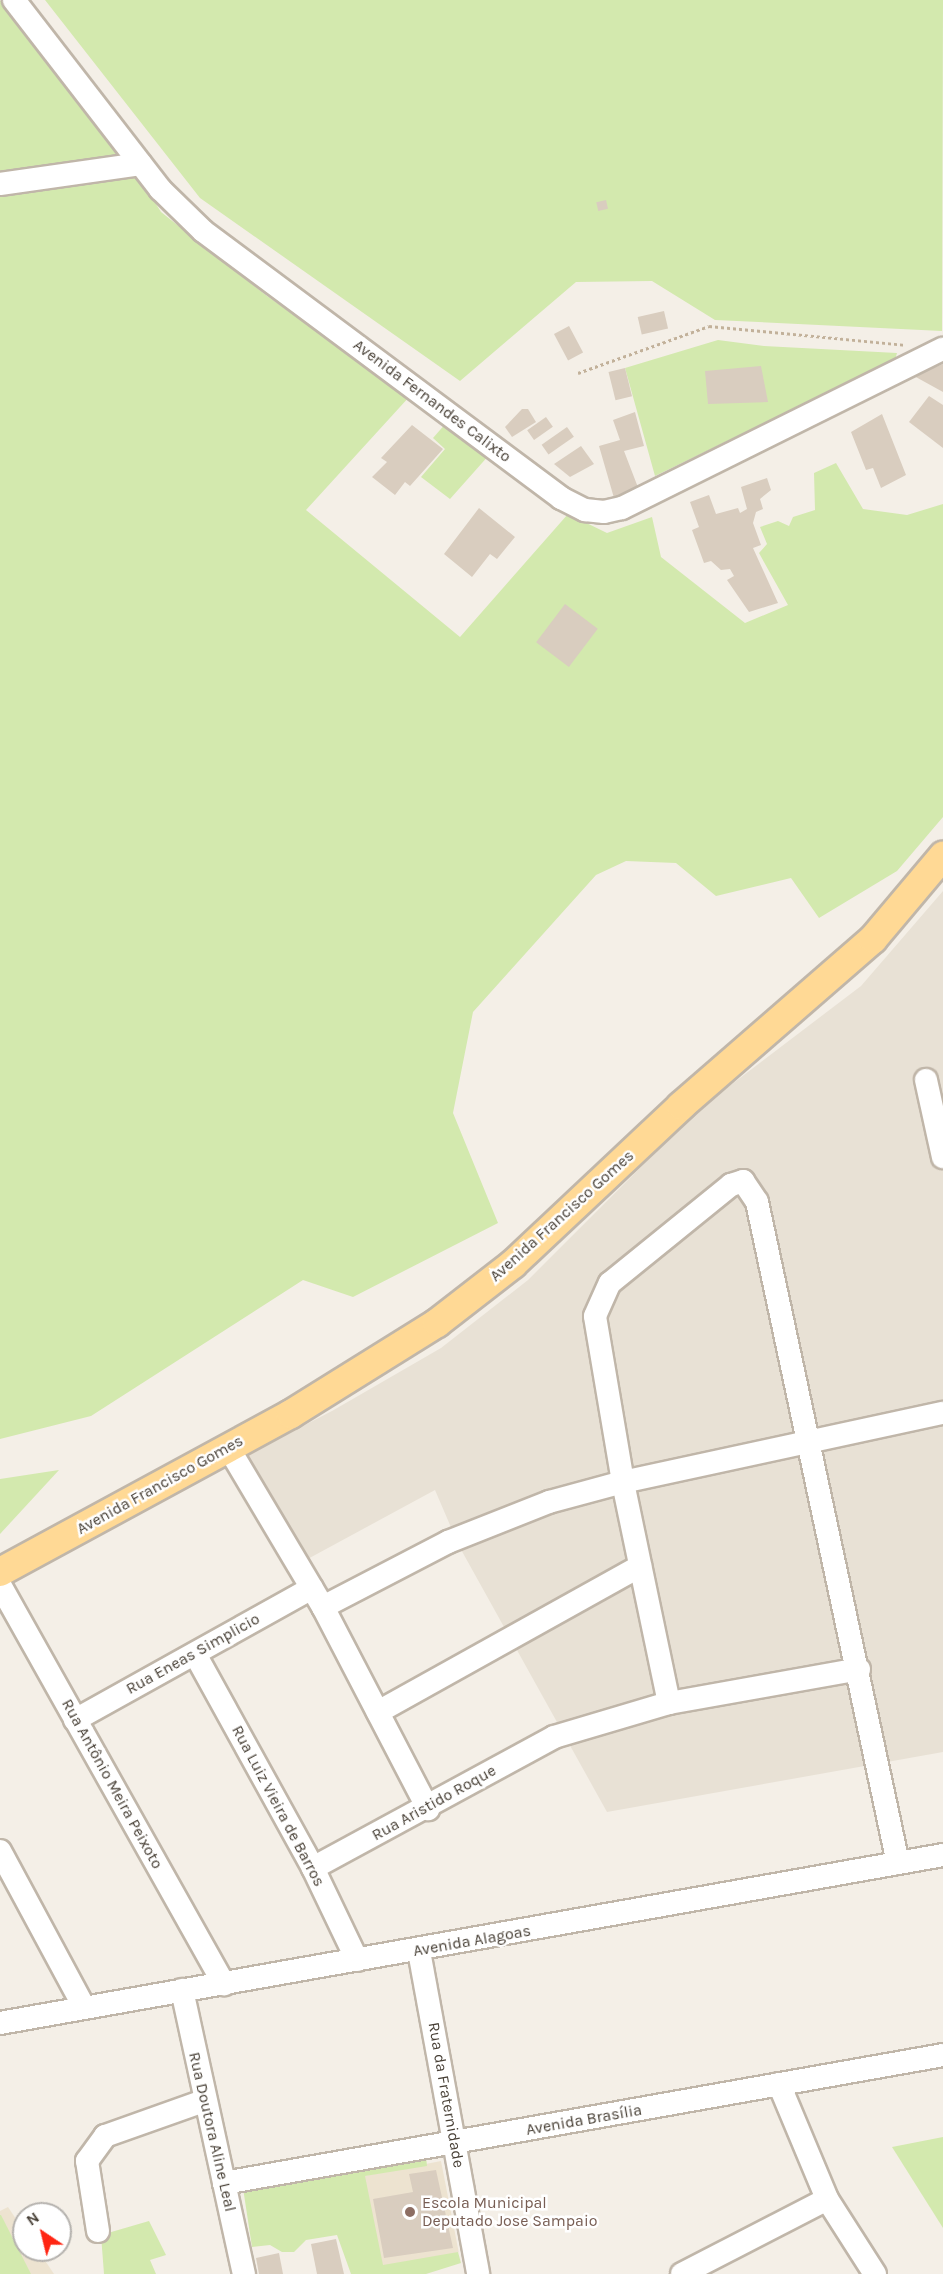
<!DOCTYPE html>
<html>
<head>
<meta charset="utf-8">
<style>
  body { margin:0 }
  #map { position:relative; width:943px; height:2274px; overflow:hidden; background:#f4efe7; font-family:Karla,sans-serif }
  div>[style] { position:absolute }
  .residential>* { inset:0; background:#e8e1d5 }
  .education>* { inset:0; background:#ede3d0; transform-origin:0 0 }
  .green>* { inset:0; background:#d3e9ae }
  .building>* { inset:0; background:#d9cdbf; transform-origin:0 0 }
  .path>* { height:3px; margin-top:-1.5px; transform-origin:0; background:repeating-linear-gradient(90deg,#c2b19a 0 3px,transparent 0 6px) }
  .roads { filter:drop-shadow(2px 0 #c0b6a9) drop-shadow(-2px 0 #c0b6a9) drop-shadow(0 2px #c0b6a9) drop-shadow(0 -2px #c0b6a9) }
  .minor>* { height:22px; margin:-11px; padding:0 11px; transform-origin:11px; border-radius:11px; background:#fff }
  .major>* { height:28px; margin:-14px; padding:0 14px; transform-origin:14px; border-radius:14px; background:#ffd995 }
  .dots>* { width:16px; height:16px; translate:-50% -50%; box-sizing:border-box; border:3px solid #fff; border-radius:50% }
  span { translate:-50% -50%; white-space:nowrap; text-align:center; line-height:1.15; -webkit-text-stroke:5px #fff; paint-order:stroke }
  .street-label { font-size:16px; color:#473f35 }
  .education-label { font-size:16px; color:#785e54 }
  .left { translate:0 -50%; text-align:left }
  .north { position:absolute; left:12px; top:2202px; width:60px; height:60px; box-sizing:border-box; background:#fff; border:2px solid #b5b2ae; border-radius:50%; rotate:325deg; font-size:16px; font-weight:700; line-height:24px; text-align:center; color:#473f35 }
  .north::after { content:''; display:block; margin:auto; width:21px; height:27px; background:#ff2613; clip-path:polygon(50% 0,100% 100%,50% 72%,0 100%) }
</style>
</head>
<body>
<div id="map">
  <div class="residential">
    <i style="clip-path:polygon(943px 891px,943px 1752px,607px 1812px,459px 1546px,435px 1490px,304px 1561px,245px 1456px,332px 1411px,441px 1348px,528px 1280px,699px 1109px,861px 986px)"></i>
  </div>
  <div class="education">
    <i style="left:441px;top:2161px;width:93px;height:81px;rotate:79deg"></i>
    <i style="clip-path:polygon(8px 2207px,24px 2231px,24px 2250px,38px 2250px,54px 2274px,0 2274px,0 2211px)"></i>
  </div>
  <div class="green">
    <i style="clip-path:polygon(0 0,127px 157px,161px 212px,267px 296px,410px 396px,306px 510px,460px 637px,568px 514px,607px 533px,652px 517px,661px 557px,745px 623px,788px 605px,759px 553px,767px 544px,760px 527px,778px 521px,789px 526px,793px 517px,815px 510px,814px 473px,836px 463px,863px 509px,907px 515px,943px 504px,943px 817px,897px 871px,819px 918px,791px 878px,716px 896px,676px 863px,626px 861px,596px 875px,473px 1012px,453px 1113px,498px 1223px,353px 1297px,303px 1280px,91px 1416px,0 1439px)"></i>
    <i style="clip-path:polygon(45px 0,943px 0,942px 331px,715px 320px,652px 281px,576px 282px,460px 381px,200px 198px)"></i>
    <i style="clip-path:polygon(718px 340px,764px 346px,897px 353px,895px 360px,655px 476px,625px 368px)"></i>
    <i style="clip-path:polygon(447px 422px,490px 454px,450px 499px,421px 477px,445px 449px,433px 438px)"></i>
    <i style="clip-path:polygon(59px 1470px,0 1534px,0 1479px)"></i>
    <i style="clip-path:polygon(943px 2137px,943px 2228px,892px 2147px)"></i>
    <i style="clip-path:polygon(426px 2156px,427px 2166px,365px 2176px,383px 2265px,458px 2252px,461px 2263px,426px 2274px,351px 2274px,337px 2235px,306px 2240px,294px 2252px,282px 2252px,270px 2245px,252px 2247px,243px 2188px)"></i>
    <i style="clip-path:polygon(0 2215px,1px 2215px,31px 2274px,0 2274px)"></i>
    <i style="clip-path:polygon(149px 2221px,166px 2255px,150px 2260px,156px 2274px,104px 2274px,101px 2235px)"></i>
  </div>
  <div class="building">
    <i style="left:606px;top:200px;width:9px;height:10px;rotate:77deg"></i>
    <i style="left:664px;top:311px;width:18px;height:27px;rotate:77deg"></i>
    <i style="left:569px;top:326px;width:30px;height:17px;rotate:62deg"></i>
    <i style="clip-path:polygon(943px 364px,943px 392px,914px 376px)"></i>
    <i style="clip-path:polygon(761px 366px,768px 402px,708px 404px,705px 371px)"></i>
    <i style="left:625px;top:368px;width:29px;height:17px;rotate:76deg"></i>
    <i style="clip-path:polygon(929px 396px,943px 405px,943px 448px,909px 422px)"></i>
    <i style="clip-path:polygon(522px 409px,528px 409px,536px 422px,512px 437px,505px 427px)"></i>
    <i style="clip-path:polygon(635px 412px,644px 446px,624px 451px,639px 490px,614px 498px,599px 446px,620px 440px,613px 420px)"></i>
    <i style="clip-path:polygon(882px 414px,906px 475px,881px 488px,873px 468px,866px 470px,851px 432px)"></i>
    <i style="left:546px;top:417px;width:12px;height:23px;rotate:55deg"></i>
    <i style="clip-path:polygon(412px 425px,443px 449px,410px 486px,405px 482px,395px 495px,372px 477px,387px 462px,381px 458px)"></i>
    <i style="left:567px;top:427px;width:12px;height:31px;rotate:55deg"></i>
    <i style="clip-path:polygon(581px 446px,594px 464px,570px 477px,554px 464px)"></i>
    <i style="clip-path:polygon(767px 478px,771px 490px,760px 499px,763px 509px,756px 512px,753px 523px,761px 545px,753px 548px,778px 603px,749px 612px,727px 580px,734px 576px,730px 569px,721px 570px,711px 561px,704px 563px,692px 530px,699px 527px,690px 502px,709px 495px,716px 514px,738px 508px,740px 513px,747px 509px,741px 487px)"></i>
    <i style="clip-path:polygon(479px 508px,515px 537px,497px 559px,490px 554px,472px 577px,444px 554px)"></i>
    <i style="left:565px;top:604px;width:41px;height:48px;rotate:37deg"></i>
    <i style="clip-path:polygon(436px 2170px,453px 2248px,384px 2258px,373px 2199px,413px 2192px,409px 2174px)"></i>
    <i style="clip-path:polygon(336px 2239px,344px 2274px,317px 2274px,311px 2244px)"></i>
    <i style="clip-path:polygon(279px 2253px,283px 2274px,259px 2274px,256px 2258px)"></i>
  </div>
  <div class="path">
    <i style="left:578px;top:373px;width:139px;rotate:-19.7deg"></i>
    <i style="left:709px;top:326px;width:197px;rotate:5.5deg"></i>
  </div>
  <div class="roads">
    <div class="minor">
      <i style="left:14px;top:0;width:239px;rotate:52.3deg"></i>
      <i style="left:160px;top:189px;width:60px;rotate:44.3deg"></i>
      <i style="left:203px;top:231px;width:447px;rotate:36.7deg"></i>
      <i style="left:561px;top:498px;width:27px;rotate:27deg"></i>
      <i style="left:585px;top:510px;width:19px;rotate:6deg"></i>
      <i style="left:604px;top:512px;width:18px;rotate:-13deg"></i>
      <i style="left:622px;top:508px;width:358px;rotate:-26.4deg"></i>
      <i style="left:0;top:184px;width:142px;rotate:-8.1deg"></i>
      <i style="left:926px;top:1080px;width:79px;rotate:77.6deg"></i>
      <i style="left:228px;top:1447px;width:186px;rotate:59.3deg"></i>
      <i style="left:323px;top:1607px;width:228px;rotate:62.5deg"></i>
      <i style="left:0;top:1585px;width:458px;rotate:60.7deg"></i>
      <i style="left:323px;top:1607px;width:141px;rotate:-27.5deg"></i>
      <i style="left:448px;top:1542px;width:109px;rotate:-21.6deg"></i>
      <i style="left:549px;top:1502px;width:77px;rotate:-15.1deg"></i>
      <i style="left:623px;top:1482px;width:327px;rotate:-12.2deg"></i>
      <i style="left:195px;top:1654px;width:244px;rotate:61.1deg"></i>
      <i style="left:313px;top:1868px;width:102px;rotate:64.4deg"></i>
      <i style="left:669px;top:1703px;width:226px;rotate:-101.8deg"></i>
      <i style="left:623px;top:1482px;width:168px;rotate:-99.6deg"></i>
      <i style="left:595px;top:1316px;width:36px;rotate:-66deg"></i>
      <i style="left:610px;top:1283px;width:156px;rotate:-39deg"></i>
      <i style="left:731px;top:1185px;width:13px;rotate:-18deg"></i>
      <i style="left:743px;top:1181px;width:25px;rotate:56deg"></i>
      <i style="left:757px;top:1202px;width:676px;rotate:77.96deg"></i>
      <i style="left:378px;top:1712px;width:300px;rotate:-29.1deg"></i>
      <i style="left:75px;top:1720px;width:271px;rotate:-29.1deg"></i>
      <i style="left:0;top:1851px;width:177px;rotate:61.7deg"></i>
      <i style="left:313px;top:1868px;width:274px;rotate:-28.5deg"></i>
      <i style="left:554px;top:1737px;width:120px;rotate:-16.5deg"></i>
      <i style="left:669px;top:1703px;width:193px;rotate:-10.1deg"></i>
      <i style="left:419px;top:1951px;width:328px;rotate:79.6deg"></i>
      <i style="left:182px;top:1990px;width:291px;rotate:77.7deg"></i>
      <i style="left:0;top:2023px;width:958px;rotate:-10.1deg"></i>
      <i style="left:779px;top:2084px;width:125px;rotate:67.3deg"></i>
      <i style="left:827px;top:2199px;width:89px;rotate:57.4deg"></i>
      <i style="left:224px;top:2183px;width:730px;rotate:-10.09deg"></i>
      <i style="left:98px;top:2231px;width:71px;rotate:-98.9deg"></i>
      <i style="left:87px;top:2161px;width:31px;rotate:-54deg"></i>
      <i style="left:105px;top:2136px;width:105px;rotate:-19.5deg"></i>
      <i style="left:682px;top:2274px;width:163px;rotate:-27.3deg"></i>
    </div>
    <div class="major">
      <i style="left:0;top:1572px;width:331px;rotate:-28.5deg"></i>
      <i style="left:291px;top:1414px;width:172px;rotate:-31.9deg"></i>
      <i style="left:437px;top:1323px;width:96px;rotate:-37.8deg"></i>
      <i style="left:513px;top:1264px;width:231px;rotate:-43.2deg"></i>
      <i style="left:681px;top:1106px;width:254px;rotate:-41deg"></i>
      <i style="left:873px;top:939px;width:109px;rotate:-49.9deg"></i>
    </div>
  </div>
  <div class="dots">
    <i style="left:410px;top:2212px;background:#8d6e63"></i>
  </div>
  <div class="street-label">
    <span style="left:432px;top:401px;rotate:37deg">Avenida Fernandes Calixto</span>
    <span style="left:562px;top:1216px;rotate:-42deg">Avenida Francisco Gomes</span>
    <span style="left:160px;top:1485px;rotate:-29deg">Avenida Francisco Gomes</span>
    <span style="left:193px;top:1654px;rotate:-29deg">Rua Eneas Simplicio</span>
    <span style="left:112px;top:1784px;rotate:61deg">Rua Antônio Meira Peixoto</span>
    <span style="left:434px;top:1803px;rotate:-29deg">Rua Aristido Roque</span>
    <span style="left:278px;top:1806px;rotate:62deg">Rua Luiz Vieira de Barros</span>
    <span style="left:472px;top:1941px;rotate:-10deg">Avenida Alagoas</span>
    <span style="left:446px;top:2095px;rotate:80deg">Rua da Fraternidade</span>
    <span style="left:584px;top:2120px;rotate:-10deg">Avenida Brasília</span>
    <span style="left:212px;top:2132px;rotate:77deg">Rua Doutora Aline Leal</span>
  </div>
  <div class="education-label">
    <span class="left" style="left:422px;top:2212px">Escola Municipal<br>Deputado Jose Sampaio</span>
  </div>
  <div class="north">N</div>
</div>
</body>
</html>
